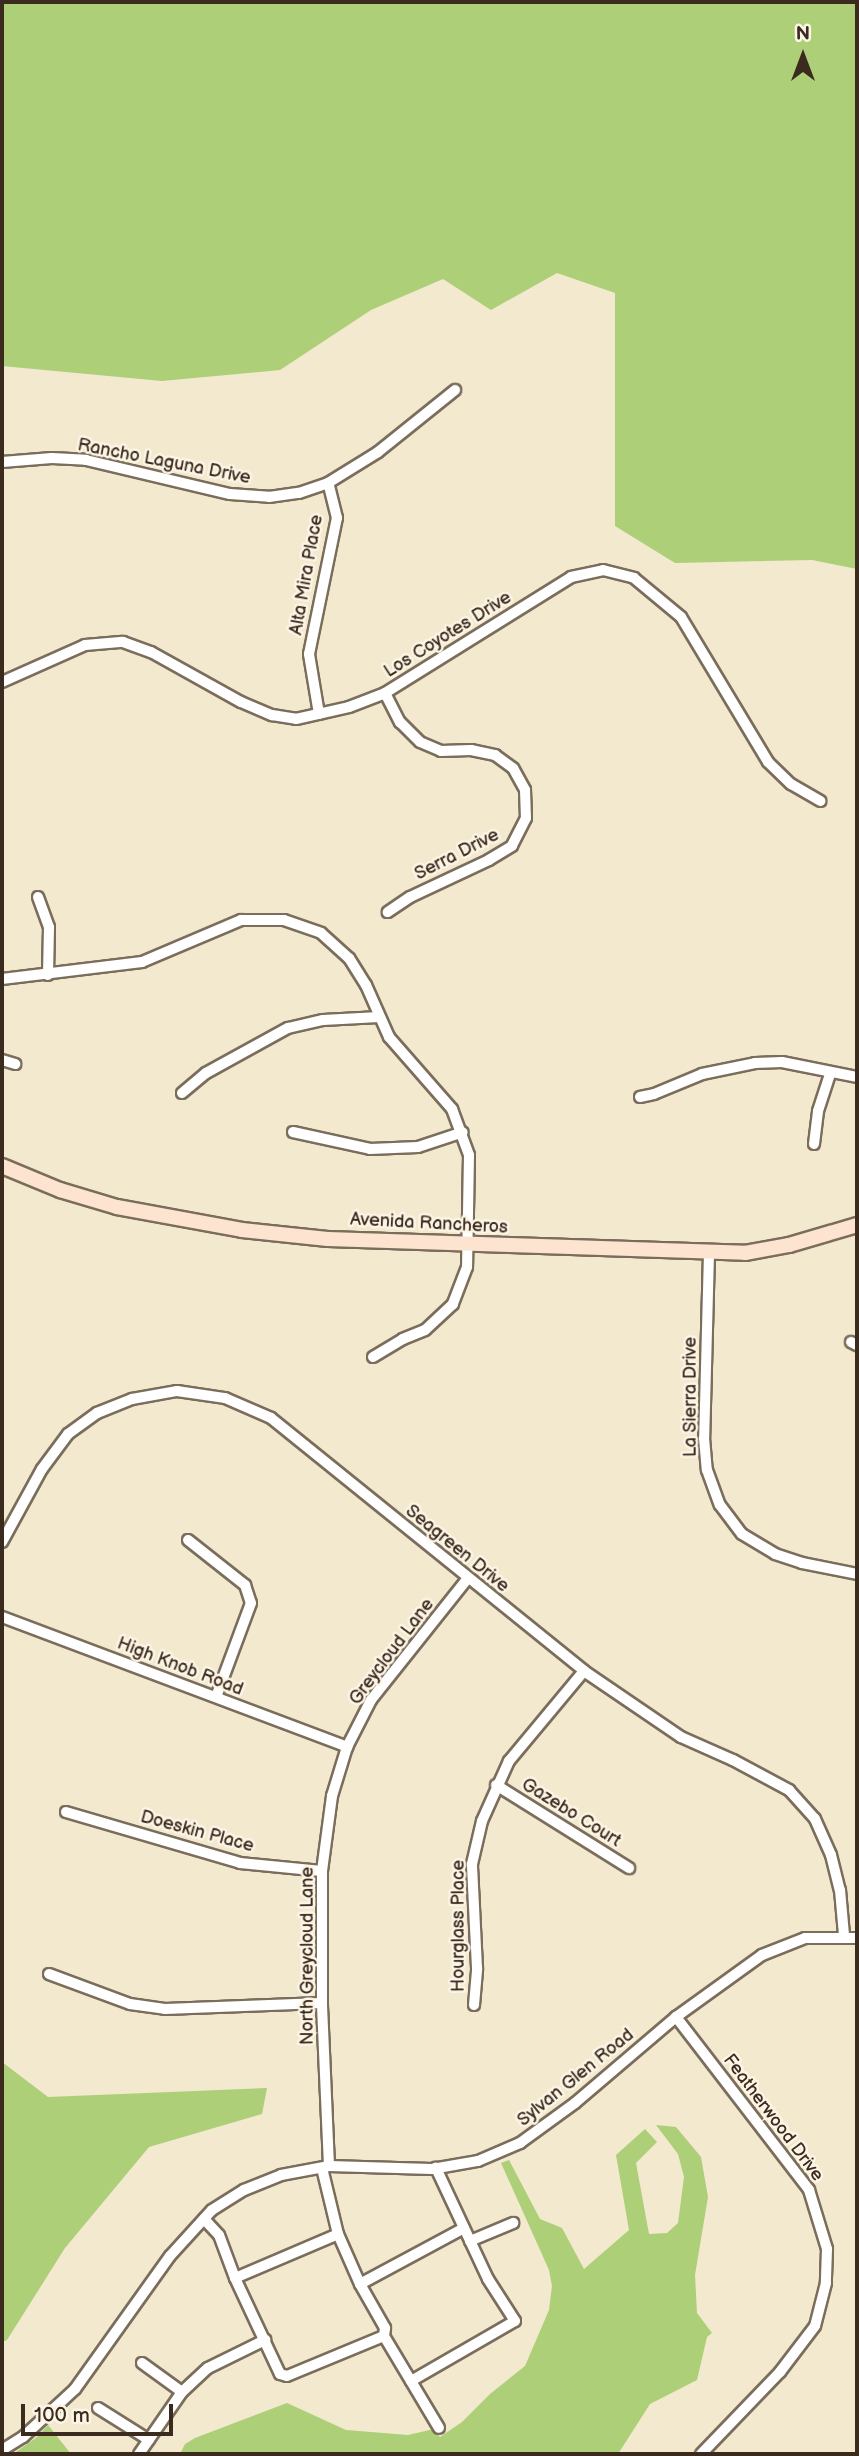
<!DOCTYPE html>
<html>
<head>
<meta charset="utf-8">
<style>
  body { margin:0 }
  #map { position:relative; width:859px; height:2456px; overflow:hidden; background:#f2e9ce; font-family:"Balsamiq Sans",sans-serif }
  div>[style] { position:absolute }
  .green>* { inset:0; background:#accf78 }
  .roads { filter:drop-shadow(2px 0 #7b6d5c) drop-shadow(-2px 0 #7b6d5c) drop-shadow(0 2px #7b6d5c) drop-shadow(0 -2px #7b6d5c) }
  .minor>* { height:10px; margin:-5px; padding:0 5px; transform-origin:5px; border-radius:5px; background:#fff }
  .secondary>* { height:14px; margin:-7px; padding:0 7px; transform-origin:7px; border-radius:7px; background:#fde4d0 }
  span { translate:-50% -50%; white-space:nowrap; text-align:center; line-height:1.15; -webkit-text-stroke:5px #fcf5e5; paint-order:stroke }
  .street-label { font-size:18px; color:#3b2a1e }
  .frame { position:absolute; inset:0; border:4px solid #3b2a1e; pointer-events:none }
  .north { position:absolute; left:768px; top:21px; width:70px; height:70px; -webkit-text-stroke:5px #fcf5e5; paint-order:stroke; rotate:0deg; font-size:19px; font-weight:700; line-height:28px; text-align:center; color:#3b2a1e }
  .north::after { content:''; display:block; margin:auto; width:24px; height:32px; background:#3b2a1e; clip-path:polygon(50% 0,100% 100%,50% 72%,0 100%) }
  .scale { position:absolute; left:21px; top:2404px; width:152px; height:32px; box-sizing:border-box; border:4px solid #3b2a1e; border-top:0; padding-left:9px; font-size:21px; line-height:24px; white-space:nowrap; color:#3b2a1e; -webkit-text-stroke:5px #fcf5e5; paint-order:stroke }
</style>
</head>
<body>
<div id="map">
  <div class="green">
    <i style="clip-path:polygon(2px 2px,857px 2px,857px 569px,812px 560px,675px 563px,615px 526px,615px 293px,557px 273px,491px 310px,443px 279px,371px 310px,280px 370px,162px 381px,2px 366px)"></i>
    <i style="clip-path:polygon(2px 2062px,48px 2097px,267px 2088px,262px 2114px,149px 2147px,65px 2248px,7px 2340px,2px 2342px)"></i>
    <i style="clip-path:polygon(656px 2125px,676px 2127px,701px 2157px,708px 2197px,695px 2275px,697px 2313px,712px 2333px,707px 2337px,697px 2380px,650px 2404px,618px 2454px,180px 2454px,185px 2444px,195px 2438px,287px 2403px,346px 2430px,408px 2435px,434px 2429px,440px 2437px,462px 2422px,490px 2394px,525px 2366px,549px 2310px,552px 2286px,549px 2270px,501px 2163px,509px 2160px,540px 2219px,562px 2228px,584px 2269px,629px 2230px,616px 2155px,645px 2129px,657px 2142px,636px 2163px,649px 2234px,667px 2233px,678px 2223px,684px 2177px,678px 2154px)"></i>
    <i style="clip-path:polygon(48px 2425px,71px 2454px,13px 2454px,37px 2437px)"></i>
  </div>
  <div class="roads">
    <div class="minor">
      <i style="left:2px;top:462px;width:50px;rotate:-4.6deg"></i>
      <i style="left:52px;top:458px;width:34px;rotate:3deg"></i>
      <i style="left:86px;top:460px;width:148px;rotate:13.3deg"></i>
      <i style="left:230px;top:494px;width:39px;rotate:4deg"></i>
      <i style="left:269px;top:497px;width:30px;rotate:-8deg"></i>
      <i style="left:299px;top:493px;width:31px;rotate:-19deg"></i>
      <i style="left:328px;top:483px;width:59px;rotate:-31.8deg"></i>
      <i style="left:378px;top:452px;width:99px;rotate:-38.8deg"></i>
      <i style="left:2px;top:682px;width:91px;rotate:-24deg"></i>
      <i style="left:85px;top:645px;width:38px;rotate:-5deg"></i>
      <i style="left:123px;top:642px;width:30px;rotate:20deg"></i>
      <i style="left:151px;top:652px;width:103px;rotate:29.1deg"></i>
      <i style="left:241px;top:702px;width:34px;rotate:23deg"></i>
      <i style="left:272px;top:715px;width:24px;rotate:9deg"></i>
      <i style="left:296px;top:719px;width:54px;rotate:-12.8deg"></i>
      <i style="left:349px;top:707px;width:39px;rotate:-21deg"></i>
      <i style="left:385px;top:693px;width:219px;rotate:-31.9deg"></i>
      <i style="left:571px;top:577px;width:33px;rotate:-12deg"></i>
      <i style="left:603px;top:570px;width:32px;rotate:14deg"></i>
      <i style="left:634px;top:578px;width:61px;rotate:39.7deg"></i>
      <i style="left:681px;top:617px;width:169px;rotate:59deg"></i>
      <i style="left:768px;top:762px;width:32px;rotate:44deg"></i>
      <i style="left:791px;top:784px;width:34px;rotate:30deg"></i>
      <i style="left:385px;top:693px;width:33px;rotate:63deg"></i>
      <i style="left:400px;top:722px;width:28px;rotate:45deg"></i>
      <i style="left:420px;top:742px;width:23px;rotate:23deg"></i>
      <i style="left:441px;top:751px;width:30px;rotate:-2deg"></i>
      <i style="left:471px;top:750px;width:25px;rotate:12deg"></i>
      <i style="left:495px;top:755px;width:22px;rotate:36deg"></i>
      <i style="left:513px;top:768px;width:25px;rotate:61deg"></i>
      <i style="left:525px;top:790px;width:28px;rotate:88deg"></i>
      <i style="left:526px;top:818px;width:31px;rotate:117deg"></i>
      <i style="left:512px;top:846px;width:27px;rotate:149deg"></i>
      <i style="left:489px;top:860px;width:87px;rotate:154.9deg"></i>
      <i style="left:410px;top:897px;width:27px;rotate:146deg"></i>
      <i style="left:319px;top:714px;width:61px;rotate:-99.5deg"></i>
      <i style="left:309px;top:654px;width:139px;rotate:-78.4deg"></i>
      <i style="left:337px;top:518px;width:36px;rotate:-104deg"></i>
      <i style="left:38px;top:897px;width:32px;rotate:70deg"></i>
      <i style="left:49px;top:927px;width:48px;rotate:91.2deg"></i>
      <i style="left:2px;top:979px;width:141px;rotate:-6.9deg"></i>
      <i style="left:142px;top:962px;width:108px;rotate:-23deg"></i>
      <i style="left:241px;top:920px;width:43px"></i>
      <i style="left:284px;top:920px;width:39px;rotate:19deg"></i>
      <i style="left:321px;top:933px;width:38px;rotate:42deg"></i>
      <i style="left:349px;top:958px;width:32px;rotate:58deg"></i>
      <i style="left:366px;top:985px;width:57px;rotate:66.1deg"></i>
      <i style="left:389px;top:1037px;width:96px;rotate:48.8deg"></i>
      <i style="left:452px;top:1109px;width:49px;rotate:69.7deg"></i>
      <i style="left:469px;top:1155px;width:112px;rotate:91deg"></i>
      <i style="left:467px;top:1267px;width:40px;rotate:111deg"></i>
      <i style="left:453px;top:1304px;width:38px;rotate:137deg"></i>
      <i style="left:425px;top:1330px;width:24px;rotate:158deg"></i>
      <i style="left:403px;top:1339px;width:35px;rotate:149deg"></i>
      <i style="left:2px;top:1060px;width:14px;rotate:17deg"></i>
      <i style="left:182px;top:1093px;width:31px;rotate:-40deg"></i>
      <i style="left:206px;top:1073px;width:94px;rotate:-28.8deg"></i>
      <i style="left:288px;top:1028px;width:36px;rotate:-13deg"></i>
      <i style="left:323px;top:1020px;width:56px;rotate:-3.1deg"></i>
      <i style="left:640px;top:1097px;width:14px;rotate:-12deg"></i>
      <i style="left:654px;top:1094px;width:52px;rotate:-22.6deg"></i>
      <i style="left:702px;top:1074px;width:54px;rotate:-11.7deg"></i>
      <i style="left:755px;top:1063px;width:27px;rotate:-2deg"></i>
      <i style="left:782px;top:1062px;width:76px;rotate:11.3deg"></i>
      <i style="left:293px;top:1132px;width:79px;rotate:12.4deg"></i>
      <i style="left:370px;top:1149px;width:48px;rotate:-2.4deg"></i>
      <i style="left:418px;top:1147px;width:47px;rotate:-18.4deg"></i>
      <i style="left:814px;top:1144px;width:33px;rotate:-83deg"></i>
      <i style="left:818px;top:1111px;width:40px;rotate:-72deg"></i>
      <i style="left:709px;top:1253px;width:185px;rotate:91.5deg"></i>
      <i style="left:704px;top:1438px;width:32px;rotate:85deg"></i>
      <i style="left:707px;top:1470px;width:37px;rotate:70deg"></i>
      <i style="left:720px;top:1505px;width:36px;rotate:53deg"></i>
      <i style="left:742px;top:1534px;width:39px;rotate:31deg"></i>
      <i style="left:775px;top:1554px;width:28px;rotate:18deg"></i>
      <i style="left:802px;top:1563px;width:56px;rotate:11.3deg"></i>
      <i style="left:851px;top:1342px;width:7px;rotate:27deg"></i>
      <i style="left:188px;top:1540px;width:73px;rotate:38.3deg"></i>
      <i style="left:245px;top:1585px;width:19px;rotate:72deg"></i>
      <i style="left:251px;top:1603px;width:100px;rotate:110.4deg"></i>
      <i style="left:2px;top:1542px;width:83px;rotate:-61.3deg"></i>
      <i style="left:42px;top:1469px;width:44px;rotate:-53.4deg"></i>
      <i style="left:68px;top:1434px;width:36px;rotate:-36deg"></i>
      <i style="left:97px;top:1413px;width:38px;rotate:-22deg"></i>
      <i style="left:132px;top:1399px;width:46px;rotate:-10.1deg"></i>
      <i style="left:177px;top:1391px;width:49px;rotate:8.3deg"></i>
      <i style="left:225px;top:1398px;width:50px;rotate:23.5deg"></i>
      <i style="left:271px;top:1418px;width:402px;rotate:38.9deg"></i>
      <i style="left:584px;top:1671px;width:117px;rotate:34.2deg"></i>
      <i style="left:681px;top:1737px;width:57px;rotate:23.9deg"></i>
      <i style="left:733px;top:1760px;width:64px;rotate:28.2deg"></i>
      <i style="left:789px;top:1790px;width:39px;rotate:48deg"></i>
      <i style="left:815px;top:1819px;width:39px;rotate:66deg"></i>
      <i style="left:831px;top:1855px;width:36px;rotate:76deg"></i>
      <i style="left:840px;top:1890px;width:45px;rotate:84.9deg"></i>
      <i style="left:2px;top:1617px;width:369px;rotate:20.6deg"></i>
      <i style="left:496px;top:1785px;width:157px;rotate:32deg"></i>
      <i style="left:66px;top:1812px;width:181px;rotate:16.3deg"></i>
      <i style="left:240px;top:1863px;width:82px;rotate:5.6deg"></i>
      <i style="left:49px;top:1974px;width:86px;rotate:20.3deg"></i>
      <i style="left:130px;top:2004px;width:35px;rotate:8deg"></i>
      <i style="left:165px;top:2009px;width:157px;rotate:-2.2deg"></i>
      <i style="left:474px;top:2005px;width:37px;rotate:-85deg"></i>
      <i style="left:477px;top:1968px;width:104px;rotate:-92.8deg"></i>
      <i style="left:472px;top:1864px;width:44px;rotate:-76.9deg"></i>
      <i style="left:482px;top:1821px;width:66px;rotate:-65.8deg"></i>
      <i style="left:509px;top:1761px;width:117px;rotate:-50.2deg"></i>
      <i style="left:676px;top:2017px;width:218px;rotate:52.4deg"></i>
      <i style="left:809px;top:2190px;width:62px;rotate:73deg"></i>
      <i style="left:827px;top:2249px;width:34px;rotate:92deg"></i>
      <i style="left:826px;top:2283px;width:44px;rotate:104.3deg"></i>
      <i style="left:815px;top:2326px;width:58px;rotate:127.3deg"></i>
      <i style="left:780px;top:2372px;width:114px;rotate:133.9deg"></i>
      <i style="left:329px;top:2166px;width:163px;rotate:-92.5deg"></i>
      <i style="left:322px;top:2003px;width:132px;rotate:-90deg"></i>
      <i style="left:322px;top:1871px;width:76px;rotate:-82.4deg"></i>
      <i style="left:332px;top:1796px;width:51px;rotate:-73deg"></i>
      <i style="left:347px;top:1747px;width:53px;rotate:-62.9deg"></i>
      <i style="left:371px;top:1700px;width:156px;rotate:-51.5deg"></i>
      <i style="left:322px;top:2168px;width:68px;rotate:76.4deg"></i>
      <i style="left:338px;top:2234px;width:55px;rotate:66.3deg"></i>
      <i style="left:360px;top:2284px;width:51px;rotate:60.4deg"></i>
      <i style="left:385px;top:2328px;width:8px;rotate:97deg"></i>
      <i style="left:204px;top:2219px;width:22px;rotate:47deg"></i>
      <i style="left:219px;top:2235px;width:46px;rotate:69.6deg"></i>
      <i style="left:235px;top:2278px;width:106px;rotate:64.9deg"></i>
      <i style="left:280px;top:2374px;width:7px;rotate:16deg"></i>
      <i style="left:287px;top:2376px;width:105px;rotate:-22.4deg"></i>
      <i style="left:384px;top:2336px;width:107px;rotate:59.1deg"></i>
      <i style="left:470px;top:2241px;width:47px;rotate:-22.7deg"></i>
      <i style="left:235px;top:2278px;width:112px;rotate:-23.1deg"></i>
      <i style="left:360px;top:2284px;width:118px;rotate:-28.3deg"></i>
      <i style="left:142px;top:2363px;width:49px;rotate:35.9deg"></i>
      <i style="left:411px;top:2381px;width:120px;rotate:-30deg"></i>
      <i style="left:515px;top:2321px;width:50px;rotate:-122.7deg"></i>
      <i style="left:488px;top:2279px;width:123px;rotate:-115.1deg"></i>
      <i style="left:98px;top:2408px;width:60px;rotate:32.1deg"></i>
      <i style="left:2px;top:2450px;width:25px;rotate:-32deg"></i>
      <i style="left:23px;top:2437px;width:71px;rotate:-42.7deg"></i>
      <i style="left:75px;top:2389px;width:163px;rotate:-54.5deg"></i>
      <i style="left:170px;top:2256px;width:62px;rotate:-47.6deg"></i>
      <i style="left:212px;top:2210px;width:38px;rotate:-32deg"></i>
      <i style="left:244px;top:2190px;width:40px;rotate:-22deg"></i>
      <i style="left:281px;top:2175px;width:49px;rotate:-10.6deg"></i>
      <i style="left:329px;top:2166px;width:103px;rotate:1.7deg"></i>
      <i style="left:432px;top:2169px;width:47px;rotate:-9.9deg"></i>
      <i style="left:478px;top:2161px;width:46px;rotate:-23.2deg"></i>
      <i style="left:520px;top:2143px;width:68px;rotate:-36deg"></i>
      <i style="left:575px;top:2103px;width:133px;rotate:-40.4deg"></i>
      <i style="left:676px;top:2017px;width:106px;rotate:-35.8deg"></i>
      <i style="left:762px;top:1955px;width:46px;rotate:-21.6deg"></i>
      <i style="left:805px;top:1938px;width:52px"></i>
      <i style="left:139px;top:2454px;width:75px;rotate:-55.3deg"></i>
      <i style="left:182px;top:2392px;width:35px;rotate:-43deg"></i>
      <i style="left:208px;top:2368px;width:64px;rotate:-26.2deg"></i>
    </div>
    <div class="secondary">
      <i style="left:2px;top:1166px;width:63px;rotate:22.5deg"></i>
      <i style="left:60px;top:1190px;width:59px;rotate:16.6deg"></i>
      <i style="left:117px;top:1207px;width:127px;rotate:10.4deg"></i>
      <i style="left:242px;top:1230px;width:86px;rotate:6deg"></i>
      <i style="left:328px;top:1239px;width:417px;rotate:1.9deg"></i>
      <i style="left:745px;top:1253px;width:45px;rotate:-10.3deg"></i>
      <i style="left:789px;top:1245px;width:71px;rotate:-16.4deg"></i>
    </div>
  </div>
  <div class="street-label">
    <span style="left:164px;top:462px;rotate:11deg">Rancho Laguna Drive</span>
    <span style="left:307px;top:575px;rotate:-80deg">Alta Mira Place</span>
    <span style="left:448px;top:635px;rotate:-32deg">Los Coyotes Drive</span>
    <span style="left:457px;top:855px;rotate:-27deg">Serra Drive</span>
    <span style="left:429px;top:1224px;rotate:3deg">Avenida Rancheros</span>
    <span style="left:691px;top:1397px;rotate:-90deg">La Sierra Drive</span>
    <span style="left:457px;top:1549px;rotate:39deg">Seagreen Drive</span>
    <span style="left:392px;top:1652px;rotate:-53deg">Greycloud Lane</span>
    <span style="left:180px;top:1667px;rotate:21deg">High Knob Road</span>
    <span style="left:571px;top:1813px;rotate:32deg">Gazebo Court</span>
    <span style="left:197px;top:1832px;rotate:15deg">Doeskin Place</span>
    <span style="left:459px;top:1926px;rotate:-90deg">Hourglass Place</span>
    <span style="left:308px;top:1956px;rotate:-90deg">North Greycloud Lane</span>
    <span style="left:576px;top:2078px;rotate:-39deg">Sylvan Glen Road</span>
    <span style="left:773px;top:2118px;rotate:53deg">Featherwood Drive</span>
  </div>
  <div class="frame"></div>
  <div class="north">N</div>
  <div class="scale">100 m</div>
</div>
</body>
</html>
